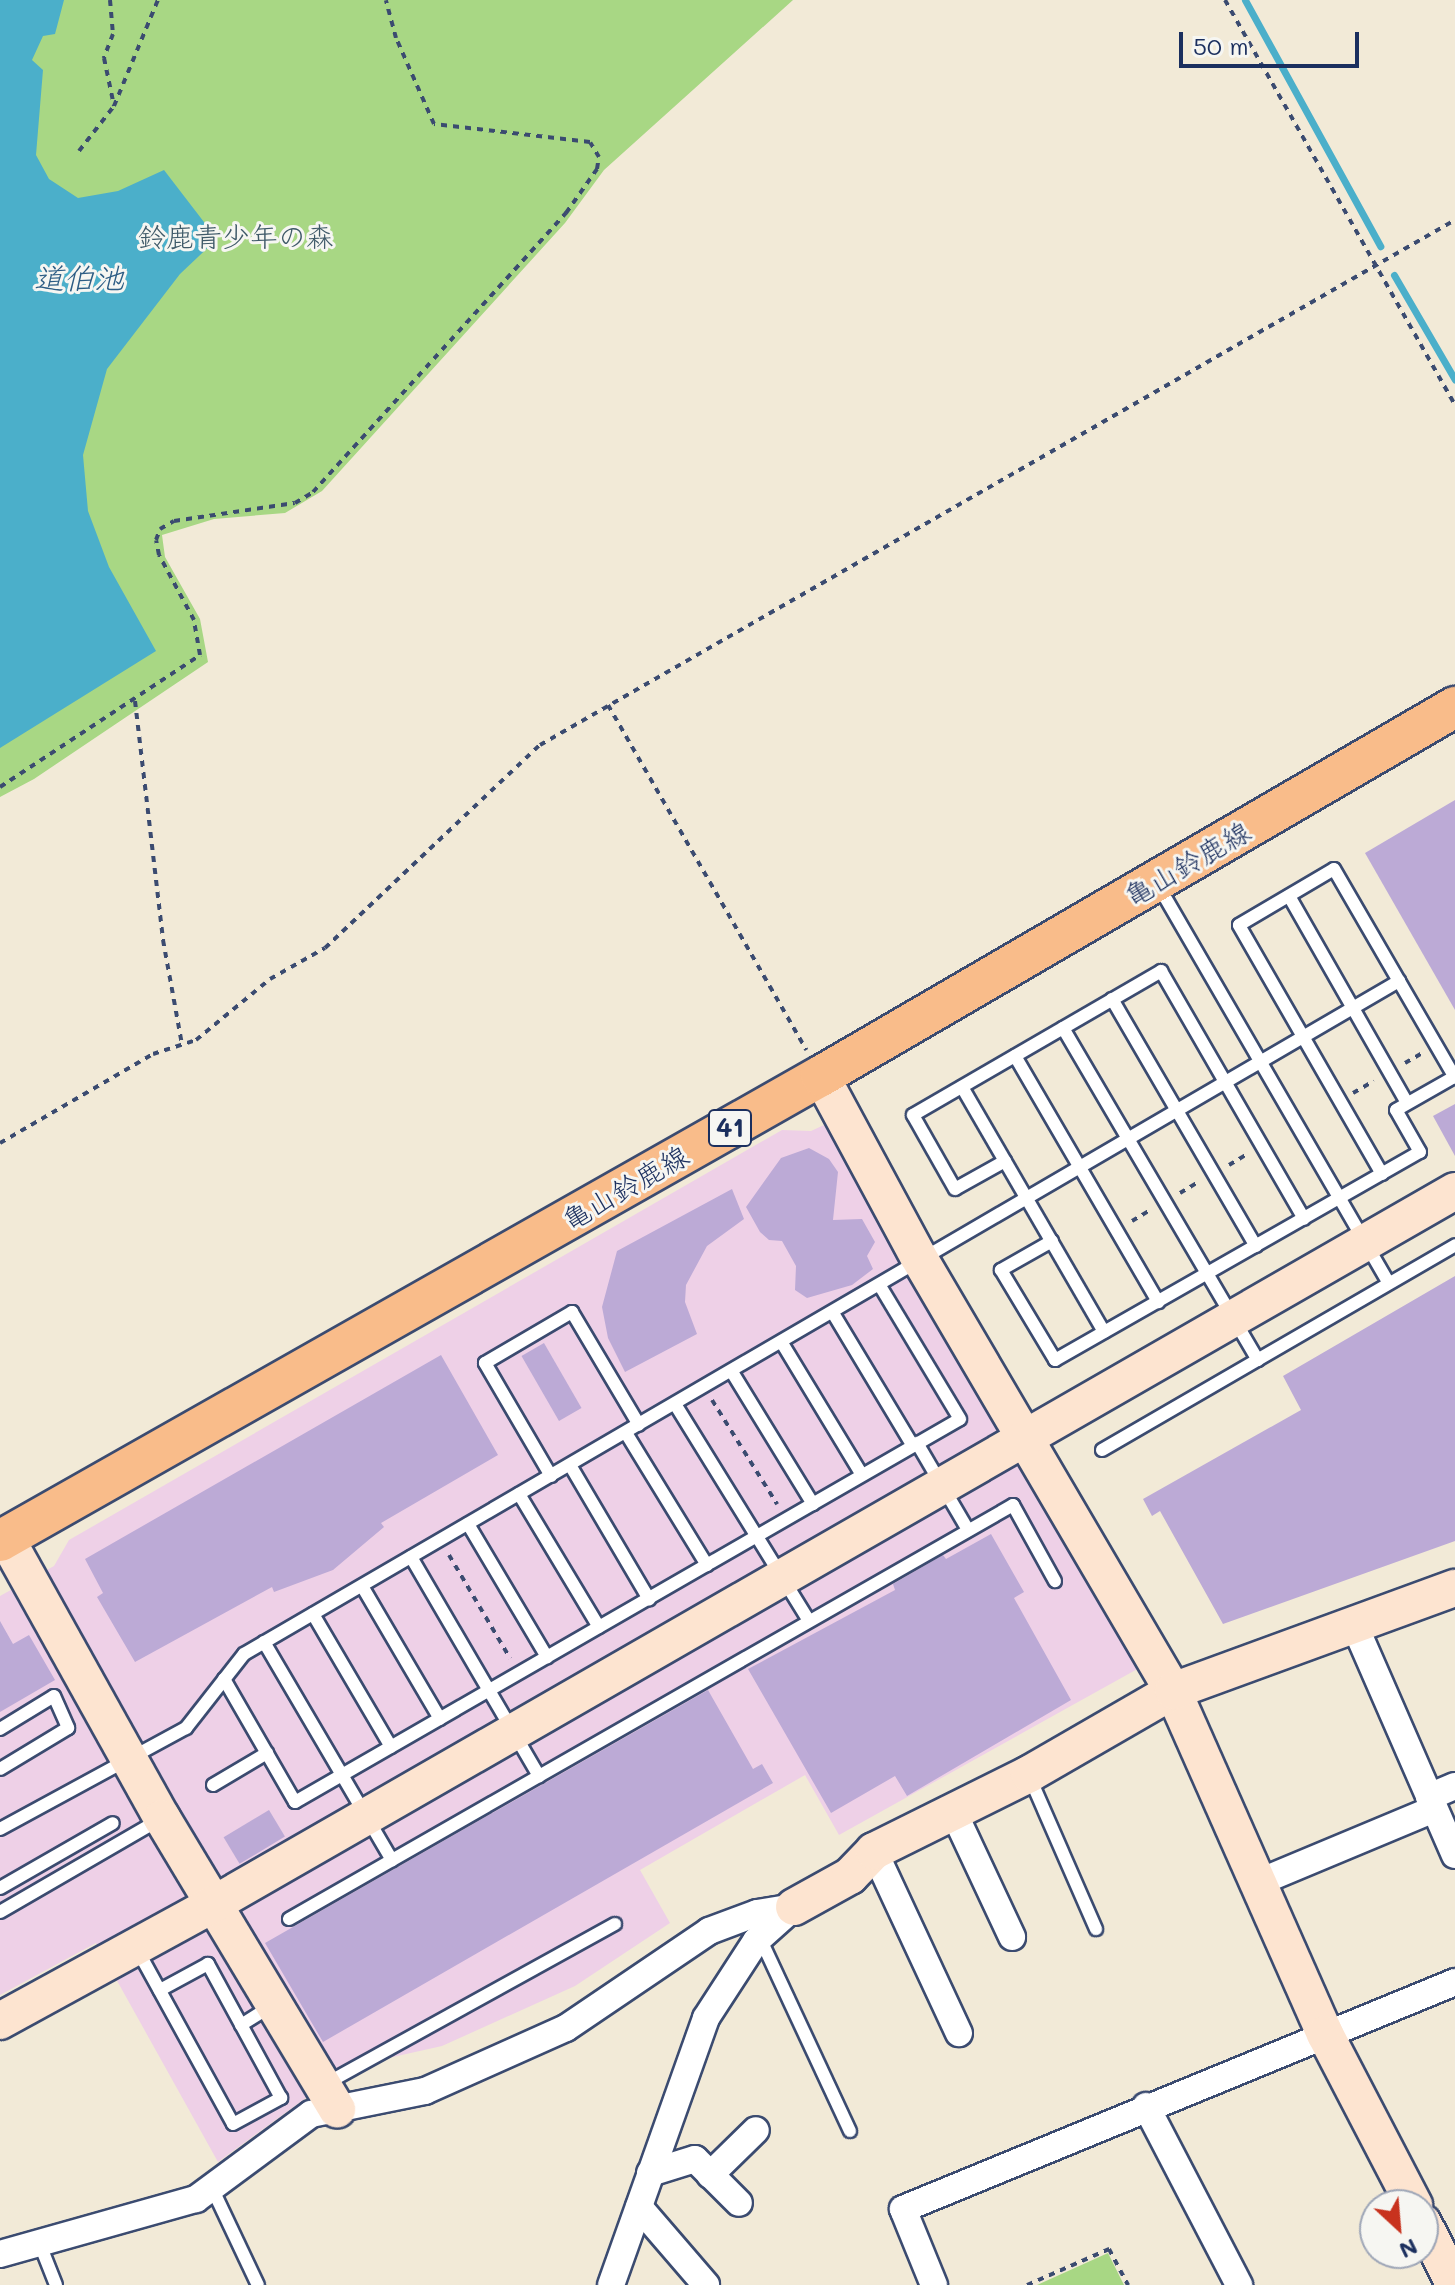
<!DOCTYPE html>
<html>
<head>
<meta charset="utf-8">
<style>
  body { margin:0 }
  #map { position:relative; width:1455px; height:2285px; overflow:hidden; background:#f2ead7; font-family:Mali,"Klee One",sans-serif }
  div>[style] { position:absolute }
  .built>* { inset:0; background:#eed0e7 }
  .green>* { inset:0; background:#a8d784 }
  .water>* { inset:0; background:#4bafca }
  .stream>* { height:7px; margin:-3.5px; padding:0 3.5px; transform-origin:3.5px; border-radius:3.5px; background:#4bafca }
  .building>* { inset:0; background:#bcaad6; transform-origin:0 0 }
  .path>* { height:4px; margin-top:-2px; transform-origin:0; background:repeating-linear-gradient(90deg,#3b4b70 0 6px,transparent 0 12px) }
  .roads { filter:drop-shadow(2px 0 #3b4b70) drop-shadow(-2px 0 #3b4b70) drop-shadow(0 2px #3b4b70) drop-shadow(0 -2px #3b4b70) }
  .lane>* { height:12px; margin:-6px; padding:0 6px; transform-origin:6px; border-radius:6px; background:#fff }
  .street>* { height:26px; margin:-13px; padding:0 13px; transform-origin:13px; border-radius:13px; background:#fff }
  .secondary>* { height:36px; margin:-18px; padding:0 18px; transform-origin:18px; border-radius:18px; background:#fde4d0 }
  .primary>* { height:40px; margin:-20px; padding:0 20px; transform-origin:20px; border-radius:20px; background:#f9bc8a }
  span { translate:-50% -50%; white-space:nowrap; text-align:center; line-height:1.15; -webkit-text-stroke:6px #f6f6f2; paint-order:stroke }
  .shield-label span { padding:2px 6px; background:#f6f6f2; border:2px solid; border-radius:6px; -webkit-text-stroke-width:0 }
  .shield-label { font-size:26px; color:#1b2f5e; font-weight:700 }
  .park-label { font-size:28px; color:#3e5968 }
  .street-label { font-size:28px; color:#1b2f5e }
  .water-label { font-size:30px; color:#2c5c84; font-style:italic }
  .north { position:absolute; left:1359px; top:2189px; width:80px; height:80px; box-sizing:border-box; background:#f6f6f2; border:2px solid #9ea6b7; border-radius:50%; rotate:154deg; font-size:22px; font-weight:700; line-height:32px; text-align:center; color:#1b2f5e }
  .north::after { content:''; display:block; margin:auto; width:28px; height:36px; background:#c8321e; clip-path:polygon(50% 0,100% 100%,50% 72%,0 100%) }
  .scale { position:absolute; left:1179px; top:32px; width:180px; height:36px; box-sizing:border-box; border:4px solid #1b2f5e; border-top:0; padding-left:10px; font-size:24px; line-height:28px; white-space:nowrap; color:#1b2f5e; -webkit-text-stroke:6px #f6f6f2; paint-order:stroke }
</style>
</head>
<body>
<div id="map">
  <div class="built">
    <i style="clip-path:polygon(824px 1125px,1141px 1667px,839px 1835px,805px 1775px,640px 1870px,670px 1923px,575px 1986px,442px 2046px,348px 2067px,218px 2162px,96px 1943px,0 1995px,0 1596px,54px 1566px,69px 1540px,782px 1130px,811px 1131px)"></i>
  </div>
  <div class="green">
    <i style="clip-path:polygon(0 0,793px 0,604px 170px,565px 223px,322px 491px,285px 513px,214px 519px,162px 535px,165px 557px,200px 619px,208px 662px,34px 779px,0 797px)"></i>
    <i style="clip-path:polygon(1108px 2253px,1124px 2285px,1037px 2285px)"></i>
  </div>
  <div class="water">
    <i style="clip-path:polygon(0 0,64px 0,55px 34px,43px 36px,32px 60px,43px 70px,36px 155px,49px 179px,78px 198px,118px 191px,164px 170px,217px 239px,180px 274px,107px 369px,83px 455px,88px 511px,109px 567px,156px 651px,0 748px)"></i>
  </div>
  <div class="stream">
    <i style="left:1245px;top:0;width:281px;rotate:61.2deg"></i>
    <i style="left:1394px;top:275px;width:121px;rotate:59.8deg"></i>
  </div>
  <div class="building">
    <i style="clip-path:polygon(1455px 800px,1455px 1010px,1365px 853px)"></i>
    <i style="clip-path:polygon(1455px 1104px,1455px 1156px,1433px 1116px)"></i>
    <i style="clip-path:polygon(809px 1148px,829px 1159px,838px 1172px,833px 1220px,862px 1219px,875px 1242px,867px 1256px,873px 1269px,852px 1285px,807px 1298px,795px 1290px,796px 1266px,782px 1241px,769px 1240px,760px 1232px,746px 1207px,781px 1158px)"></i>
    <i style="clip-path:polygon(732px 1189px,744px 1219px,707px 1246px,686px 1285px,685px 1302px,697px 1334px,625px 1372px,608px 1338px,602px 1307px,617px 1251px)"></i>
    <i style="clip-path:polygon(1455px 1276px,1455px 1541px,1223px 1624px,1160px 1511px,1152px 1516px,1143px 1499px,1301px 1410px,1283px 1376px)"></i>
    <i style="left:544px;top:1343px;width:75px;height:26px;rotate:60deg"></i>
    <i style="clip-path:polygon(441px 1355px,498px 1455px,381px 1523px,384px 1527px,333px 1570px,274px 1592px,272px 1587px,135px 1662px,97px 1597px,103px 1593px,85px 1559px)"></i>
    <i style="clip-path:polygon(991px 1534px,1024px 1592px,1014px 1598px,1071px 1700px,907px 1796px,895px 1776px,831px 1813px,748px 1669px,895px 1590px,893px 1584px,943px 1555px,946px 1559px)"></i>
    <i style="clip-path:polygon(0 1621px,13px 1644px,29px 1635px,55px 1680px,0 1712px)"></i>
    <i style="clip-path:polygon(708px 1690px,753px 1769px,762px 1764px,773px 1783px,323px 2042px,265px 1943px)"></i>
    <i style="left:269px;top:1810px;width:31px;height:53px;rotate:59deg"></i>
  </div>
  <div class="path">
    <i style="left:110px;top:0;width:34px;rotate:85deg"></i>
    <i style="left:113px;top:34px;width:26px;rotate:111deg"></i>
    <i style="left:104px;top:58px;width:49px;rotate:78.2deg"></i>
    <i style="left:1225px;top:0;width:466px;rotate:60.4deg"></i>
    <i style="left:79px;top:151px;width:57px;rotate:-52.1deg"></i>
    <i style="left:114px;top:106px;width:115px;rotate:-67.5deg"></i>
    <i style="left:135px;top:701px;width:241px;rotate:83.3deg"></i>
    <i style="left:163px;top:940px;width:107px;rotate:79.7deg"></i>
    <i style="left:608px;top:705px;width:398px;rotate:60.1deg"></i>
    <i style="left:0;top:787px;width:240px;rotate:-33.4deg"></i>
    <i style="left:200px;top:655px;width:36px;rotate:-100deg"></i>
    <i style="left:194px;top:620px;width:74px;rotate:-118.3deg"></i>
    <i style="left:159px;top:555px;width:15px;rotate:-101deg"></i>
    <i style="left:156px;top:540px;width:12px;rotate:-70deg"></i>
    <i style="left:160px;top:529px;width:16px;rotate:-30deg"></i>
    <i style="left:174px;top:521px;width:122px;rotate:-8.5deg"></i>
    <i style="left:295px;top:503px;width:21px;rotate:-31deg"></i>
    <i style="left:313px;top:492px;width:377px;rotate:-47.8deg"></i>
    <i style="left:566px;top:213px;width:54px;rotate:-54.8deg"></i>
    <i style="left:597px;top:169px;width:12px;rotate:-81deg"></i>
    <i style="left:599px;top:157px;width:17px;rotate:-121deg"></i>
    <i style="left:590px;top:142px;width:157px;rotate:-173.4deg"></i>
    <i style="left:434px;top:124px;width:94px;rotate:-113.8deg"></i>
    <i style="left:396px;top:38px;width:39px;rotate:-105deg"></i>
    <i style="left:1405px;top:1063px;width:20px;rotate:-30deg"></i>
    <i style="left:1353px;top:1093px;width:24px;rotate:-30deg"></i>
    <i style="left:0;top:1143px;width:177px;rotate:-30.2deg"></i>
    <i style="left:153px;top:1054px;width:45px;rotate:-18deg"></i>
    <i style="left:196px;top:1040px;width:96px;rotate:-39.5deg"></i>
    <i style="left:270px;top:979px;width:63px;rotate:-29.4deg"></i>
    <i style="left:325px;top:948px;width:296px;rotate:-43.4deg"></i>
    <i style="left:540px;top:745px;width:1055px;rotate:-29.85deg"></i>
    <i style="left:1229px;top:1165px;width:23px;rotate:-31deg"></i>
    <i style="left:1180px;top:1193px;width:23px;rotate:-31deg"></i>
    <i style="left:1132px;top:1221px;width:23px;rotate:-31deg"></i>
    <i style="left:712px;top:1400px;width:123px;rotate:58deg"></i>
    <i style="left:449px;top:1555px;width:120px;rotate:59.4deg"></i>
    <i style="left:1027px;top:2285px;width:90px;rotate:-23.7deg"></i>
    <i style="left:1109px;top:2249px;width:41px;rotate:62.2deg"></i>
  </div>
  <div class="roads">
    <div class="lane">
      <i style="left:1158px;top:885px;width:460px;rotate:59.9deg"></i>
      <i style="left:1289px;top:896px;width:238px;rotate:60.3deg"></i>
      <i style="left:1112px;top:999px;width:286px;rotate:59.8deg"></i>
      <i style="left:1063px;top:1028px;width:385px;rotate:59.6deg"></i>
      <i style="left:1015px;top:1056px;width:285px;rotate:59.8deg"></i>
      <i style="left:962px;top:1087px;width:283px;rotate:59.9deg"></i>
      <i style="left:1005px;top:1161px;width:57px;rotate:150.8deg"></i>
      <i style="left:955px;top:1189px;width:85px;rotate:-119.6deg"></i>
      <i style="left:913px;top:1115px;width:287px;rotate:-30.1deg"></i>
      <i style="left:1161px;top:971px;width:286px;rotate:60deg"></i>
      <i style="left:1382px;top:1174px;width:287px;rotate:-119.9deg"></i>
      <i style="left:1239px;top:925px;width:110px;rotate:-30.5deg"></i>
      <i style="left:1334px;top:869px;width:241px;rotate:59.9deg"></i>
      <i style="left:1052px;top:1241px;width:59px;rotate:150.4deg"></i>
      <i style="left:1001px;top:1270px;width:105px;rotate:59deg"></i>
      <i style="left:1055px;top:1360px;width:420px;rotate:-29.7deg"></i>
      <i style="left:1420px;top:1152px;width:48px;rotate:-119.7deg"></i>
      <i style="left:1396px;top:1110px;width:67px;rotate:-29.6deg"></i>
      <i style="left:833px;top:1313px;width:155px;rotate:59deg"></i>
      <i style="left:782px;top:1343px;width:154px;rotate:58.8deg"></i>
      <i style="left:732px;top:1372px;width:155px;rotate:58.5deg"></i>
      <i style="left:675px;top:1404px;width:255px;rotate:58.3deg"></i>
      <i style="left:626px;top:1433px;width:155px;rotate:58.5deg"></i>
      <i style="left:917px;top:1443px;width:101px;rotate:59.6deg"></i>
      <i style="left:1102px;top:1450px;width:408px;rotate:-30.1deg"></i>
      <i style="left:570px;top:1465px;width:156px;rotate:59.5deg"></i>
      <i style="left:551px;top:1476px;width:131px;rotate:-120.3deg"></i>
      <i style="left:485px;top:1363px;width:101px;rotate:-30.4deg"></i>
      <i style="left:572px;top:1312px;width:131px;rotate:59.3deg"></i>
      <i style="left:519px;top:1494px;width:155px;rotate:59deg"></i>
      <i style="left:468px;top:1524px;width:155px;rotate:59.3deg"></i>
      <i style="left:411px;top:1557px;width:254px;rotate:59.7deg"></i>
      <i style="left:362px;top:1586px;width:154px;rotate:59.6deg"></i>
      <i style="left:313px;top:1614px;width:154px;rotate:59.6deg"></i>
      <i style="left:264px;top:1642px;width:253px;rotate:59.6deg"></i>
      <i style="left:224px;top:1679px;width:142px;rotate:60deg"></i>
      <i style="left:295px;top:1802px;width:767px;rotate:-29.94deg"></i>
      <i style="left:960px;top:1419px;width:155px;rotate:-121deg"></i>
      <i style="left:0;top:1729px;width:63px;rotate:-31.4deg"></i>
      <i style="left:54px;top:1696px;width:35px;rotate:66deg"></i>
      <i style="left:68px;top:1728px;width:79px;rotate:148.9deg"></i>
      <i style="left:1030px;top:1778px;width:165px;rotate:66.4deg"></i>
      <i style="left:213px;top:1785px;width:63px;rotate:-30.7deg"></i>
      <i style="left:0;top:1829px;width:212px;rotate:-28.5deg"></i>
      <i style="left:186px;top:1728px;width:94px;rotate:-51.9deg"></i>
      <i style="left:244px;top:1654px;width:1337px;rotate:-30.23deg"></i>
      <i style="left:0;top:1888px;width:130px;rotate:-29.9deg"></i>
      <i style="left:0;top:1912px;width:184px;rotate:-30.1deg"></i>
      <i style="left:289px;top:1919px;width:834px;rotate:-29.76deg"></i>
      <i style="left:1013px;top:1505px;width:87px;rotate:61.1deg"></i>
      <i style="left:760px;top:1938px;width:213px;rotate:65deg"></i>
      <i style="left:138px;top:1951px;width:197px;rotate:61.2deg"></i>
      <i style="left:233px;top:2124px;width:55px;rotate:-28.4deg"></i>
      <i style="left:281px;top:2098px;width:153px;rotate:-118.6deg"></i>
      <i style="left:208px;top:1964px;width:55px;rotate:151.6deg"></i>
      <i style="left:241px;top:2025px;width:36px;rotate:-32deg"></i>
      <i style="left:327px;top:2083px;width:329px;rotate:-28.9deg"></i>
      <i style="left:213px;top:2190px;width:105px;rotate:64.7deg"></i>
      <i style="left:39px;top:2242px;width:46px;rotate:68.4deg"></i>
    </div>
    <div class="street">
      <i style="left:1354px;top:1624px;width:252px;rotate:66.4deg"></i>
      <i style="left:1429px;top:1797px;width:28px;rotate:-23deg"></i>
      <i style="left:954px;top:1813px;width:137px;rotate:64.9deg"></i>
      <i style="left:874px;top:1851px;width:201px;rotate:65deg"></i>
      <i style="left:1257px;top:1883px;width:192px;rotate:-22.7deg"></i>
      <i style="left:1146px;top:2106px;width:202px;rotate:62.5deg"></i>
      <i style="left:650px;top:2173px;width:47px;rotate:-17.3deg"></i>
      <i style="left:695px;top:2159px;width:62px;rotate:45deg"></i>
      <i style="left:710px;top:2175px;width:64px;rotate:-44.4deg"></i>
      <i style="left:639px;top:2207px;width:103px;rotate:49.3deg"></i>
      <i style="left:0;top:2254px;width:204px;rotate:-15.7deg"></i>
      <i style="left:196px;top:2199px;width:143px;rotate:-36.5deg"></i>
      <i style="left:311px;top:2114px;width:116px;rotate:-11.4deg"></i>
      <i style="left:425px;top:2091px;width:154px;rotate:-24.1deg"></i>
      <i style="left:566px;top:2028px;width:173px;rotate:-34.1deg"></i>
      <i style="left:709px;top:1931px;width:51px;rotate:-20.6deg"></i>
      <i style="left:757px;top:1913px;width:37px;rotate:-9deg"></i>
      <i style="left:611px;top:2285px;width:283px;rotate:-70.4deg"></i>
      <i style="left:706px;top:2018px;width:92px;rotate:-57deg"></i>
      <i style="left:756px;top:1941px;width:51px;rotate:-41.8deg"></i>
      <i style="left:934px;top:2285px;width:82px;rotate:-112.2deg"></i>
      <i style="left:903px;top:2209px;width:597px;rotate:-22.35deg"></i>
    </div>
    <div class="secondary">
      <i style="left:821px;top:1076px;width:204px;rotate:61.7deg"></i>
      <i style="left:918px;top:1256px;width:504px;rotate:59.62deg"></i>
      <i style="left:1173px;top:1691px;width:375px;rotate:66.1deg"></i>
      <i style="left:1325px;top:2034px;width:193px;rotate:62.5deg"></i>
      <i style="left:6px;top:1538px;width:321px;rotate:60.9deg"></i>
      <i style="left:162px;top:1818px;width:340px;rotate:59deg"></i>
      <i style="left:794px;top:1907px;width:64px;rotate:-29deg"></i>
      <i style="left:850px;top:1876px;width:35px;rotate:-46deg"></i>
      <i style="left:874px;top:1851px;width:173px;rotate:-26.4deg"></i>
      <i style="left:1029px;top:1774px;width:166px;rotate:-30deg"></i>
      <i style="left:1173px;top:1691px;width:300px;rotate:-20.1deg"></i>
      <i style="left:0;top:2021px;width:244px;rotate:-28.7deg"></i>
      <i style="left:214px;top:1904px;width:1431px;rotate:-29.88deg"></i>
      <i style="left:1423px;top:2223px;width:70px;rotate:62.7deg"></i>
    </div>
    <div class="primary">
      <i style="left:0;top:1541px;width:944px;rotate:-29.53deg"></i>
      <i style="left:821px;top:1076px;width:734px;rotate:-30.2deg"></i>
    </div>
  </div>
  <div class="shield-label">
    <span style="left:730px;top:1128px">41</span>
  </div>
  <div class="park-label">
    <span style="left:236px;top:236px">鈴鹿青少年の森</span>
  </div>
  <div class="street-label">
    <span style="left:1187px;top:863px;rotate:-30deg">亀山鈴鹿線</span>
    <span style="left:625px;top:1187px;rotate:-30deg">亀山鈴鹿線</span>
  </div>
  <div class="water-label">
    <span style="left:79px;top:277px">道伯池</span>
  </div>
  <div class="north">N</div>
  <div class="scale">50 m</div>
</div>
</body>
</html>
